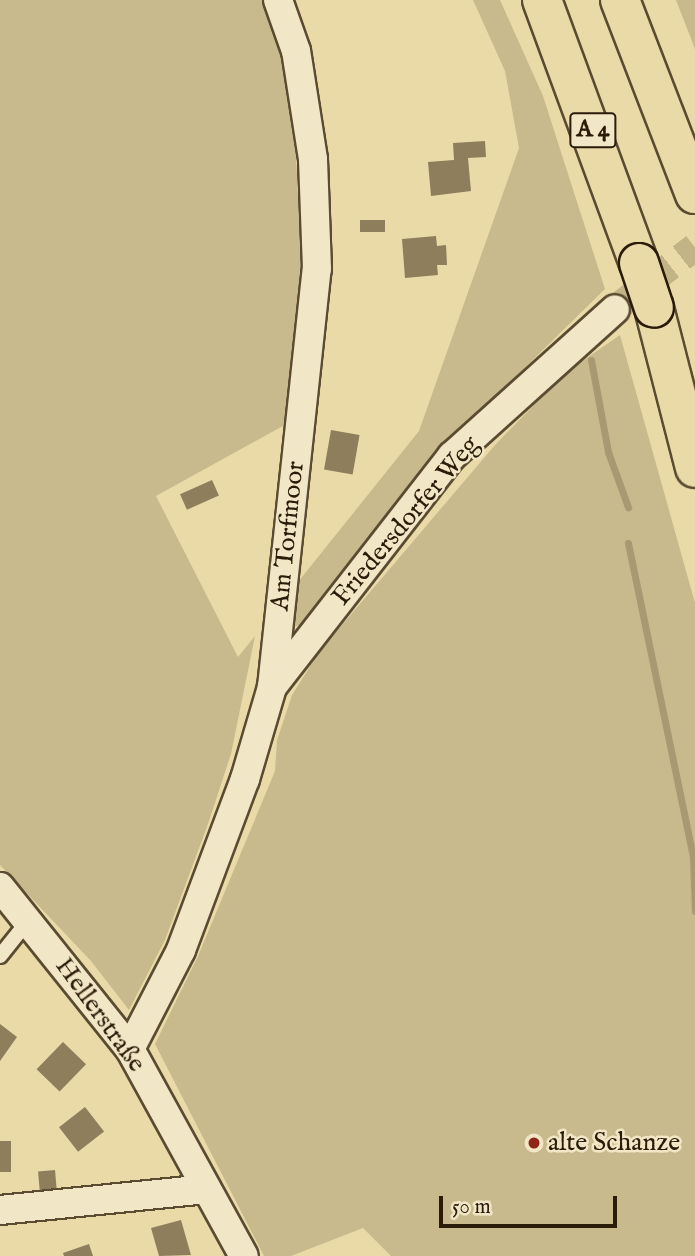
<!DOCTYPE html>
<html>
<head>
<meta charset="utf-8">
<style>
  body { margin:0 }
  #map { position:relative; width:695px; height:1256px; overflow:hidden; background:#e9daa8; font-family:"IM FELL English",serif }
  div>[style] { position:absolute }
  .green>* { inset:0; background:#c9ba8d }
  .stream>* { height:7px; margin:-3.5px; padding:0 3.5px; transform-origin:3.5px; border-radius:3.5px; background:#a89972 }
  .building>* { inset:0; background:#8e7e5c; transform-origin:0 0 }
  .street-tunnel>* { height:28px; margin-top:-14px; transform-origin:0; background:repeating-linear-gradient(90deg,#c3b488 0 28px,transparent 0 42px) }
  .roads { filter:drop-shadow(2px 0 #5a4b31) drop-shadow(-2px 0 #5a4b31) drop-shadow(0 2px #5a4b31) drop-shadow(0 -2px #5a4b31) }
  .lane>* { height:14px; margin:-7px; padding:0 7px; transform-origin:7px; border-radius:7px; background:#f1e7c6 }
  .street>* { height:28px; margin:-14px; padding:0 14px; transform-origin:14px; border-radius:14px; background:#f1e7c6 }
  .highway>* { height:38px; margin:-19px; padding:0 19px; transform-origin:19px; border-radius:19px; background:#e9daa8 }
  .bridges { filter:drop-shadow(2px 0 #2b1b09) drop-shadow(-2px 0 #2b1b09) drop-shadow(0 2px #2b1b09) drop-shadow(0 -2px #2b1b09) }
  .highway-bridge>* { height:38px; margin:-19px; padding:0 19px; transform-origin:19px; border-radius:19px; background:#e9daa8 }
  .dots>* { width:19px; height:19px; translate:-50% -50%; box-sizing:border-box; border:4px solid #f1e7c6; border-radius:50% }
  span { translate:-50% -50%; white-space:nowrap; text-align:center; line-height:1.15; -webkit-text-stroke:5px #f1e7c6; paint-order:stroke }
  .shield-label span { padding:2px 5px; background:#f1e7c6; border:2px solid; border-radius:5px; -webkit-text-stroke-width:0 }
  .shield-label { font-size:24px; color:#2b1b09; font-weight:700 }
  .street-label { font-size:26px; color:#2b1b09 }
  .poi-label { font-size:26px; color:#2b1b09 }
  .left { translate:0 -50%; text-align:left }
  .scale { position:absolute; left:439px; top:1196px; width:178px; height:32px; box-sizing:border-box; border:4px solid #2b1b09; border-top:0; padding-left:9px; font-size:21px; line-height:24px; white-space:nowrap; color:#2b1b09; -webkit-text-stroke:5px #f1e7c6; paint-order:stroke }
</style>
</head>
<body>
<div id="map">
  <div class="green">
    <i style="clip-path:polygon(0 0,267px 0,293px 98px,301px 254px,290px 422px,156px 496px,238px 657px,255px 636px,231px 754px,208px 824px,165px 940px,129px 1010px,91px 961px,0 865px)"></i>
    <i style="clip-path:polygon(473px 0,500px 0,543px 96px,605px 289px,500px 392px,303px 625px,295px 626px,294px 587px,419px 431px,519px 148px,505px 71px)"></i>
    <i style="clip-path:polygon(676px 0,695px 0,695px 49px)"></i>
    <i style="clip-path:polygon(620px 335px,695px 603px,695px 1256px,391px 1256px,363px 1228px,291px 1256px,264px 1256px,155px 1044px,198px 956px,275px 771px,277px 740px,292px 695px,319px 652px,495px 445px,565px 373px)"></i>
  </div>
  <div class="stream">
    <i style="left:591px;top:360px;width:94px;rotate:79.5deg"></i>
    <i style="left:608px;top:452px;width:59px;rotate:70deg"></i>
    <i style="left:628px;top:543px;width:321px;rotate:78.3deg"></i>
    <i style="left:693px;top:857px;width:54px;rotate:87.9deg"></i>
  </div>
  <div class="building">
    <i style="clip-path:polygon(485px 141px,486px 157px,468px 158px,471px 191px,431px 196px,428px 162px,454px 160px,453px 143px)"></i>
    <i style="left:385px;top:220px;width:12px;height:25px;rotate:90deg"></i>
    <i style="clip-path:polygon(436px 236px,437px 246px,446px 245px,447px 265px,437px 265px,438px 275px,405px 278px,402px 239px)"></i>
    <i style="left:331px;top:430px;width:29px;height:40px;rotate:10deg"></i>
    <i style="left:212px;top:480px;width:17px;height:35px;rotate:66deg"></i>
    <i style="clip-path:polygon(0 1024px,17px 1037px,0 1061px)"></i>
    <i style="left:63px;top:1042px;width:32px;height:38px;rotate:44deg"></i>
    <i style="left:85px;top:1107px;width:31px;height:33px;rotate:52deg"></i>
    <i style="left:0;top:1141px;width:11px;height:31px"></i>
    <i style="left:55px;top:1170px;width:24px;height:17px;rotate:85deg"></i>
    <i style="clip-path:polygon(181px 1220px,191px 1255px,159px 1256px,151px 1228px)"></i>
    <i style="clip-path:polygon(89px 1244px,93px 1256px,64px 1256px,63px 1253px)"></i>
  </div>
  <div class="street-tunnel">
    <i style="left:615px;top:309px;width:101px;rotate:-37.8deg"></i>
  </div>
  <div class="roads">
    <div class="lane">
      <i style="left:0;top:956px;width:45px;rotate:-51.3deg"></i>
    </div>
    <div class="street">
      <i style="left:272px;top:687px;width:293px;rotate:-52.1deg"></i>
      <i style="left:452px;top:456px;width:219px;rotate:-42deg"></i>
      <i style="left:0;top:887px;width:208px;rotate:51.3deg"></i>
      <i style="left:130px;top:1049px;width:236px;rotate:61.2deg"></i>
      <i style="left:130px;top:1049px;width:111px;rotate:-62.7deg"></i>
      <i style="left:181px;top:950px;width:183px;rotate:-69.5deg"></i>
      <i style="left:245px;top:779px;width:96px;rotate:-73.6deg"></i>
      <i style="left:272px;top:687px;width:420px;rotate:-83.9deg"></i>
      <i style="left:317px;top:269px;width:110px;rotate:-92.1deg"></i>
      <i style="left:313px;top:159px;width:109px;rotate:-98.9deg"></i>
      <i style="left:296px;top:51px;width:54px;rotate:-109.4deg"></i>
      <i style="left:0;top:1210px;width:207px;rotate:-5.8deg"></i>
    </div>
    <div class="highway">
      <i style="left:542px;top:0;width:280px;rotate:69.8deg"></i>
      <i style="left:620px;top:0;width:208px;rotate:68.9deg"></i>
      <i style="left:654px;top:308px;width:165px;rotate:75.6deg"></i>
    </div>
  </div>
  <div class="bridges">
    <div class="highway-bridge">
      <i style="left:639px;top:263px;width:47px;rotate:71.6deg"></i>
    </div>
  </div>
  <div class="dots">
    <i style="left:534px;top:1143px;background:#8f2418"></i>
  </div>
  <div class="shield-label">
    <span style="left:593px;top:130px">A 4</span>
  </div>
  <div class="street-label">
    <span style="left:406px;top:521px;rotate:-50deg">Friedersdorfer Weg</span>
    <span style="left:288px;top:536px;rotate:-84deg">Am Torfmoor</span>
    <span style="left:100px;top:1015px;rotate:54deg">Hellerstraße</span>
  </div>
  <div class="poi-label">
    <span class="left" style="left:548px;top:1143px">alte Schanze</span>
  </div>
  <div class="scale">50 m</div>
</div>
</body>
</html>
